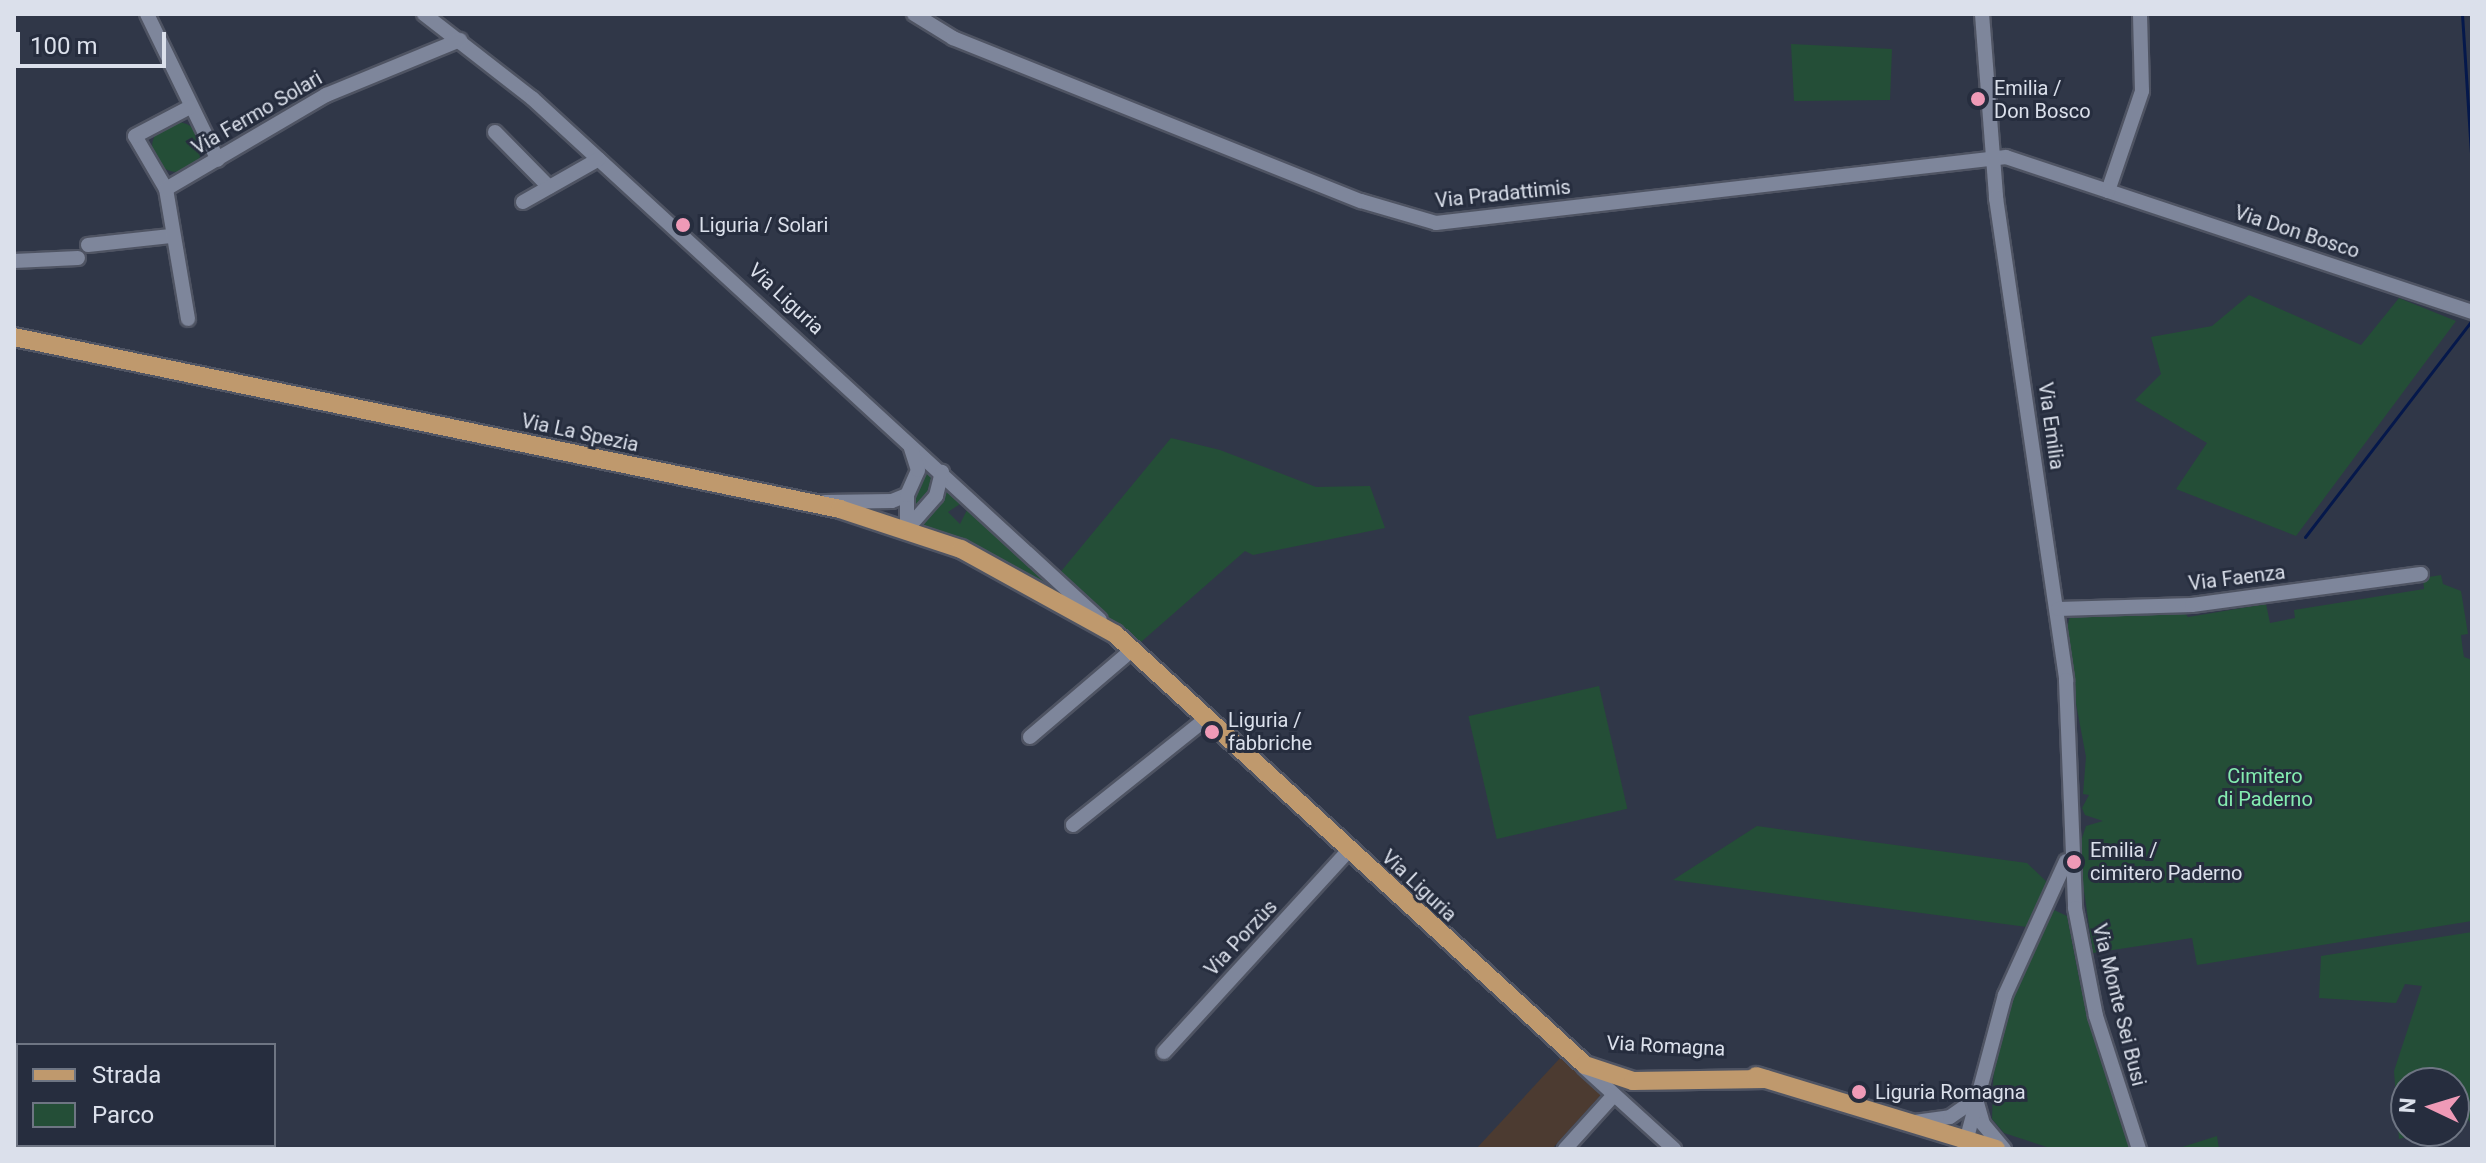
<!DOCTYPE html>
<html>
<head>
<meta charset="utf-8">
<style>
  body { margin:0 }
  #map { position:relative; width:2486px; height:1163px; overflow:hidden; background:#303748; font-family:Roboto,sans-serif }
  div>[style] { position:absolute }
  .commercial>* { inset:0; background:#4c3b31 }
  .green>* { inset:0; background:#244e37; transform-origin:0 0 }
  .round { border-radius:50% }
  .stream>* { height:3px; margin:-1.5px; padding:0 1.5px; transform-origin:1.5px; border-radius:1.5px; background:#05184b }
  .roads { filter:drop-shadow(2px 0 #4f5463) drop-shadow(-2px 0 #4f5463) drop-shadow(0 2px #4f5463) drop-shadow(0 -2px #4f5463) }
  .minor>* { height:14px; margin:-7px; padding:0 7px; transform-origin:7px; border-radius:7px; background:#7e869b }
  .major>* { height:18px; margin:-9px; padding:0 9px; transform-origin:9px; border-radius:9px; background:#bf996d }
  .dots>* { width:22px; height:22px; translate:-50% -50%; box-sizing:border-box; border:4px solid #262d3e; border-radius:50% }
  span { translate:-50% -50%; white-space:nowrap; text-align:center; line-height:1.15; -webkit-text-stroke:6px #262d3e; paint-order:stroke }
  .poi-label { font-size:20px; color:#dbe0eb }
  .left { translate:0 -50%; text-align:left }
  .street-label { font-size:20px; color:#dbe0eb }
  .park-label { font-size:20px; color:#84ecb0 }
  .frame { position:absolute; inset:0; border:16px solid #dbe0eb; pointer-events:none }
  .legend { position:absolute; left:16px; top:1043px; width:260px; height:104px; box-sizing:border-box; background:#262d3e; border:2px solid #6e7583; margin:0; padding:10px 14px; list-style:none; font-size:24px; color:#dbe0eb }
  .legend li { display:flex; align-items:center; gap:16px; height:40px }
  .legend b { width:40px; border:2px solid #6e7583 }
  .north { position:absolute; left:2390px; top:1067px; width:80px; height:80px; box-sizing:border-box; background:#262d3e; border:2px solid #6e7583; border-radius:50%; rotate:274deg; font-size:22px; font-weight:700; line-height:32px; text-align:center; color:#dbe0eb }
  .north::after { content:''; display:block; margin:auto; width:28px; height:36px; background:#ef9ab7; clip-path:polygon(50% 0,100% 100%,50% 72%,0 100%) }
  .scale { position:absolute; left:16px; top:32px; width:150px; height:36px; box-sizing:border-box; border:4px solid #dbe0eb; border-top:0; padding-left:10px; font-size:24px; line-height:28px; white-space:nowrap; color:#dbe0eb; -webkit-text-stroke:6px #262d3e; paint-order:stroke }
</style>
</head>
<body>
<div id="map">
  <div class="commercial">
    <i style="clip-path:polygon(1561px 1057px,1601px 1095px,1552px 1149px,1476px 1149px)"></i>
  </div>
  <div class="green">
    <i style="clip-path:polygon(1791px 44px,1892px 49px,1890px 100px,1794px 101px)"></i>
    <i class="round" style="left:152px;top:122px;width:50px;height:50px"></i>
    <i style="clip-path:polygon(2249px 295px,2361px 345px,2399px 298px,2456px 321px,2296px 536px,2176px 489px,2207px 443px,2135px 400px,2161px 374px,2151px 337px,2212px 326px)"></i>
    <i style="clip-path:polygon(1171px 438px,1220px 450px,1316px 487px,1370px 486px,1385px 528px,1253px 555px,1245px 551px,1133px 649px,1058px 575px)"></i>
    <i style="clip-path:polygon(923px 461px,938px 482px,914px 516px,913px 499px,922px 481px)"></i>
    <i style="clip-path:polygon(946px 481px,966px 500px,948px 512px,960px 524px,970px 504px,1070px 596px,917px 523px)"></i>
    <i style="clip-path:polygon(2441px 575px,2443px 584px,2461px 591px,2468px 634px,2461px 635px,2462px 644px,2464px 657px,2472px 660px,2472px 921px,2197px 965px,2192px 938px,2093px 953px,2078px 850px,2086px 826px,2103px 821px,2085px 815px,2082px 808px,2089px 795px,2083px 794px,2086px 757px,2065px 645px,2069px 619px,2075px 614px,2184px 612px,2188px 617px,2266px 604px,2270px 623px,2295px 618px,2294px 610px,2424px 589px,2423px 578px)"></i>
    <i style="left:1599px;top:686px;width:126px;height:134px;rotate:77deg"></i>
    <i style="clip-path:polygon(1757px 826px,2027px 863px,2048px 883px,2027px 927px,1673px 880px)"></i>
    <i style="clip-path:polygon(2054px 910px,2067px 916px,2082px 993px,2130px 1149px,2053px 1149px,2004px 1133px,1992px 1119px,1994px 1059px,2011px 996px)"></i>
    <i style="clip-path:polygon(2472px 932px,2472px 1129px,2469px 1120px,2454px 1124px,2454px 1083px,2406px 1083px,2406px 1131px,2429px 1131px,2399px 1139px,2394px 1071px,2422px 986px,2405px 984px,2396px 1003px,2319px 998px,2321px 956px)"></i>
    <i style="clip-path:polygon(2217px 1136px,2219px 1149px,2176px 1149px)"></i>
  </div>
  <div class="stream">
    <i style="left:2462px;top:14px;width:156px;rotate:86.3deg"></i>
    <i style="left:2305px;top:537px;width:274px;rotate:-52.4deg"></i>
    <i style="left:2471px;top:569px;width:5px;rotate:79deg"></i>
  </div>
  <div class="roads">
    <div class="minor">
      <i style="left:147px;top:14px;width:162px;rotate:64.1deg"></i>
      <i style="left:424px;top:14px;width:137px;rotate:37.9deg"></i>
      <i style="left:532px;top:98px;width:771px;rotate:42.58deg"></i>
      <i style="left:914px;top:14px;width:46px;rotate:31.6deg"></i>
      <i style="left:953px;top:38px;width:439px;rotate:21.8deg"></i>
      <i style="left:1361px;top:201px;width:78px;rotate:16.3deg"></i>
      <i style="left:1436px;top:223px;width:574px;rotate:-6.6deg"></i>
      <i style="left:2006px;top:157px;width:491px;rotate:18.4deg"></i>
      <i style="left:1982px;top:14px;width:185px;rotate:85.6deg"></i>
      <i style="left:1996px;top:198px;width:487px;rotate:81.7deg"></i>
      <i style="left:2066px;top:680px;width:228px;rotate:87.7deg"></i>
      <i style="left:2075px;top:908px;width:110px;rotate:79deg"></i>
      <i style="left:2096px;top:1016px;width:140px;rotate:72.1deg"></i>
      <i style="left:495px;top:132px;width:77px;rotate:45.5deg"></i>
      <i style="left:166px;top:189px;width:61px;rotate:-120.3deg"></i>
      <i style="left:135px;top:136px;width:62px;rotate:-27.8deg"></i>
      <i style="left:2108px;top:191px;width:106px;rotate:-71.2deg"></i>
      <i style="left:2142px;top:91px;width:77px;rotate:-91.5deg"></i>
      <i style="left:523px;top:202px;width:87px;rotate:-29.5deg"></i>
      <i style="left:88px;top:245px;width:83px;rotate:-6.2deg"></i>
      <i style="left:14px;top:261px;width:64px;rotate:-2.7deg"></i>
      <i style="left:188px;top:319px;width:132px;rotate:-99.6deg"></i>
      <i style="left:166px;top:189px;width:186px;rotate:-30.4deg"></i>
      <i style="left:326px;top:95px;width:145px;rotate:-22.3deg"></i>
      <i style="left:825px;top:502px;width:67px;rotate:-0.9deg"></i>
      <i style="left:892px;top:501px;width:16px;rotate:-22deg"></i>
      <i style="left:907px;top:529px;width:34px;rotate:-90deg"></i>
      <i style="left:907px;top:495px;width:27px;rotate:-66deg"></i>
      <i style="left:918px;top:470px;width:23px;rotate:-108deg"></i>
      <i style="left:907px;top:529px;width:44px;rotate:-48.7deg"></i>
      <i style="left:936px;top:496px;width:25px;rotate:-76deg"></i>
      <i style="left:2058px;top:609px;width:134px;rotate:-1.7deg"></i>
      <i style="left:2192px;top:605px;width:231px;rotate:-7.7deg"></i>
      <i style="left:1030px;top:737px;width:135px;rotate:-40.5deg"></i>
      <i style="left:1073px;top:825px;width:171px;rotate:-38.6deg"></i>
      <i style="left:1164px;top:1052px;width:273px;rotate:-47.5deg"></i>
      <i style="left:1584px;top:1067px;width:122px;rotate:42.3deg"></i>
      <i style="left:1977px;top:1103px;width:22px;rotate:74deg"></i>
      <i style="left:1983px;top:1124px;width:33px;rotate:50deg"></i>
      <i style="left:1915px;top:1122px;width:35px;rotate:-8deg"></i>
      <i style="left:1950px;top:1117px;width:32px;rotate:-35deg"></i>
      <i style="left:1565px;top:1149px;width:73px;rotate:-47.8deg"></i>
      <i style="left:1964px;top:1149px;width:159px;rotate:-75.1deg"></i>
      <i style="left:2005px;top:995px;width:147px;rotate:-65.5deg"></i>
    </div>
    <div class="major">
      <i style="left:14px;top:337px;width:844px;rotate:11.76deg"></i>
      <i style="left:840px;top:509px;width:127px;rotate:18.3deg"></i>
      <i style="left:961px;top:549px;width:176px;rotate:28.9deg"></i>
      <i style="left:1115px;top:634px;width:638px;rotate:42.52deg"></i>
      <i style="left:1585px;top:1065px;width:51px;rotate:18.4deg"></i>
      <i style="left:1633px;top:1081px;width:133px;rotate:-0.9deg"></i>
      <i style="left:1756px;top:1076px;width:251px;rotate:16.9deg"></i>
    </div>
  </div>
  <div class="dots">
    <i style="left:1978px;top:99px;background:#ef9ab7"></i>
    <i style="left:683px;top:225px;background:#ef9ab7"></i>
    <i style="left:1212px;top:732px;background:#ef9ab7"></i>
    <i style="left:2074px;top:862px;background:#ef9ab7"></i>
    <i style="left:1859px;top:1092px;background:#ef9ab7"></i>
  </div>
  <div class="poi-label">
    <span class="left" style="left:1994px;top:100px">Emilia /<br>Don Bosco</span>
    <span class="left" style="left:699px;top:225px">Liguria / Solari</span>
    <span class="left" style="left:1228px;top:732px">Liguria /<br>fabbriche</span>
    <span class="left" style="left:2090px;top:862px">Emilia /<br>cimitero Paderno</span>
    <span class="left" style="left:1875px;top:1092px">Liguria Romagna</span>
  </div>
  <div class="street-label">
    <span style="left:257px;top:113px;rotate:-30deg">Via Fermo Solari</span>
    <span style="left:1503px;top:194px;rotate:-6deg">Via Pradattimis</span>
    <span style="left:2297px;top:232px;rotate:18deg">Via Don Bosco</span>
    <span style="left:786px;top:299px;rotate:43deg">Via Liguria</span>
    <span style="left:2051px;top:426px;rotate:82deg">Via Emilia</span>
    <span style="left:580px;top:433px;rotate:12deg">Via La Spezia</span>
    <span style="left:2237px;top:578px;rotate:-7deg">Via Faenza</span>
    <span style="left:1419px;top:886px;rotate:43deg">Via Liguria</span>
    <span style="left:1241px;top:938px;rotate:-47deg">Via Porzùs</span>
    <span style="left:2119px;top:1005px;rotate:76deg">Via Monte Sei Busi</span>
    <span style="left:1666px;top:1046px;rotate:3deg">Via Romagna</span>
  </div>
  <div class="park-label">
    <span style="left:2265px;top:788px">Cimitero<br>di Paderno</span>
  </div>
  <div class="frame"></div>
  <ul class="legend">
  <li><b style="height:10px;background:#bf996d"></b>Strada</li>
  <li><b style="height:22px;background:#244e37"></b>Parco</li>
  </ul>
  <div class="north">N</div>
  <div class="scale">100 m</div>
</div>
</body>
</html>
